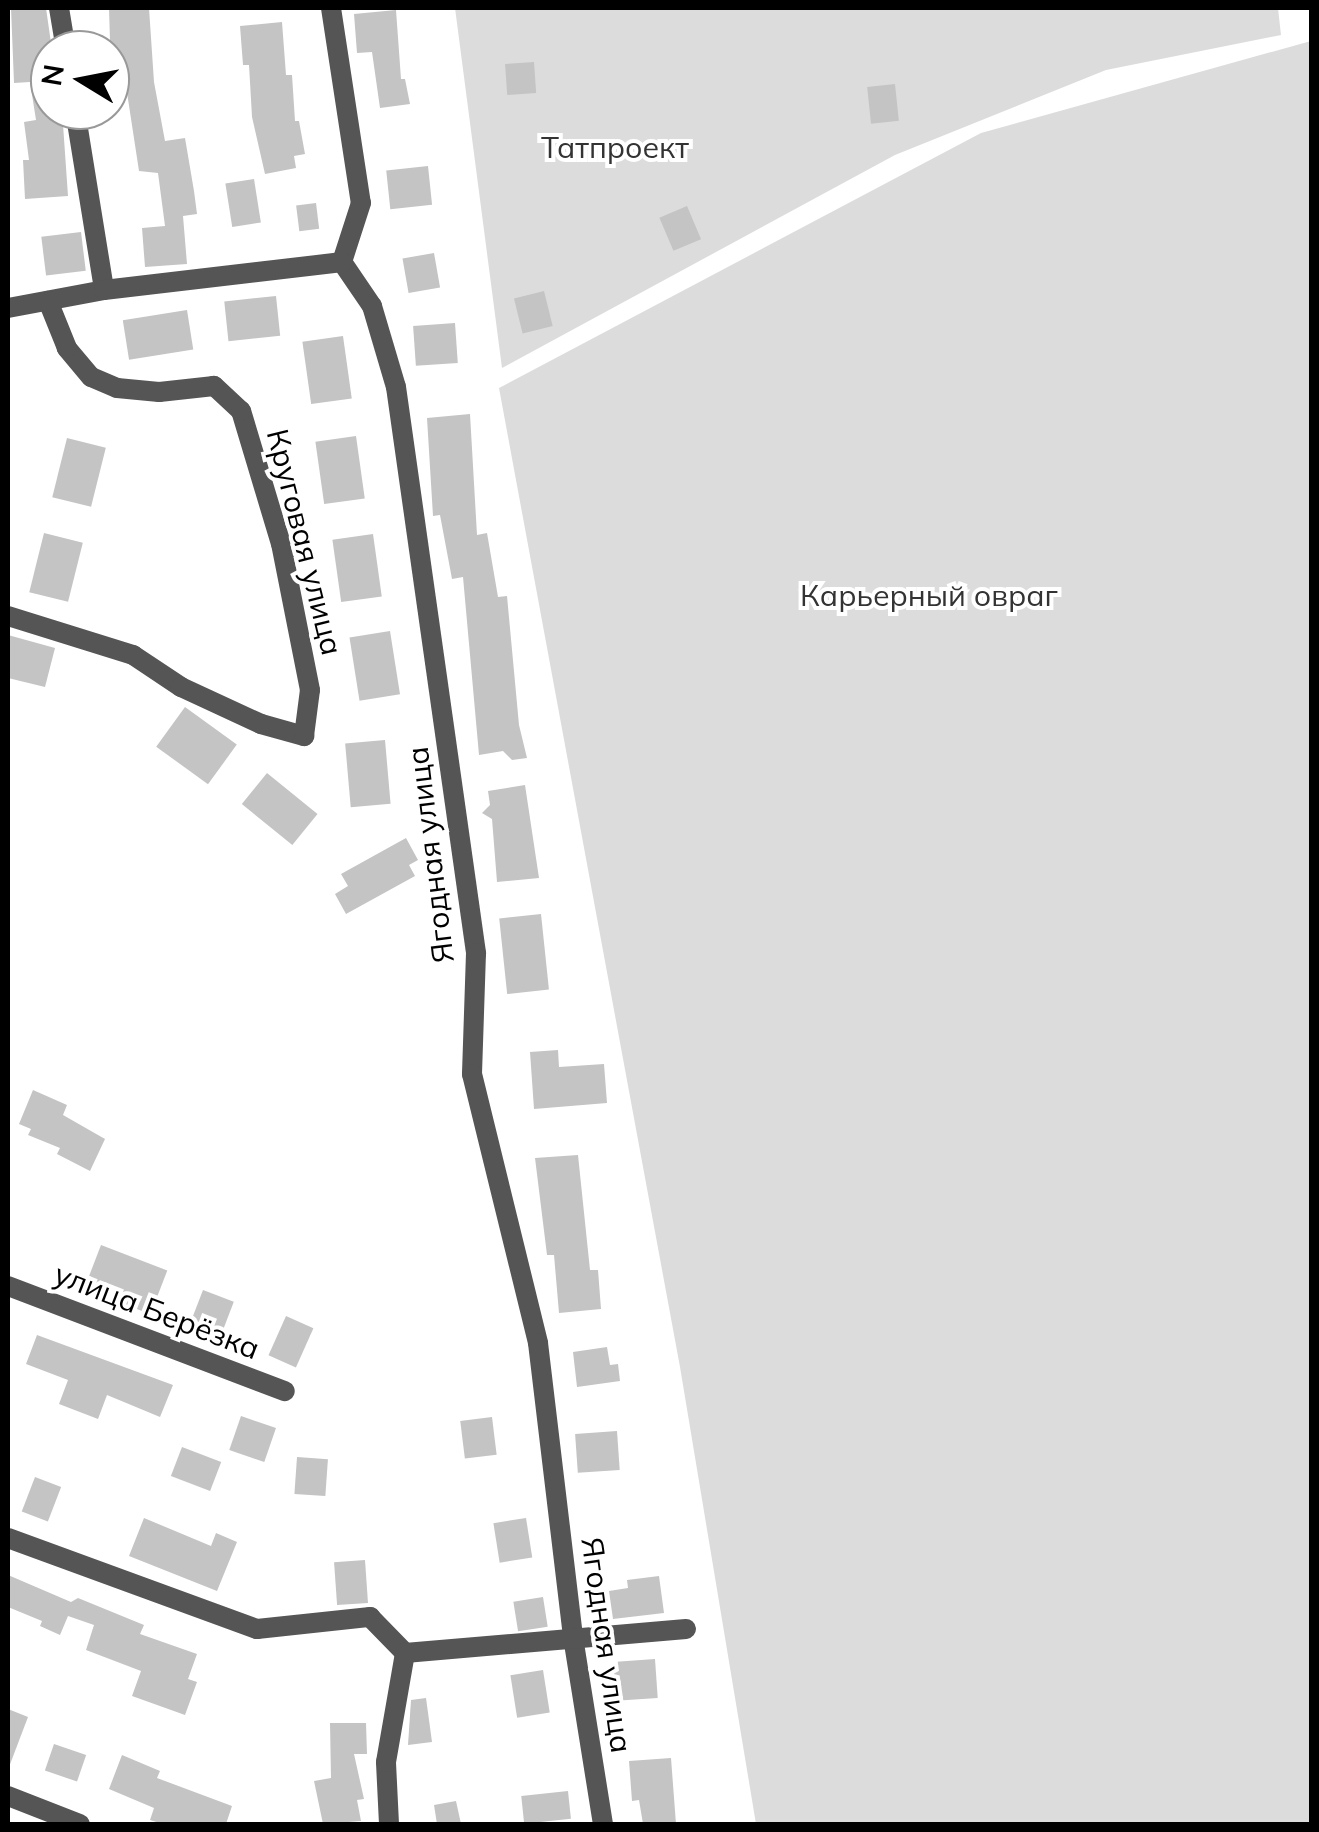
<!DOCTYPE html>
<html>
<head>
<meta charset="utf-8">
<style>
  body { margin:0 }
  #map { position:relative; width:1319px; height:1832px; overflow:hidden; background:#fff; font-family:Mulish,sans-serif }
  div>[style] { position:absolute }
  .green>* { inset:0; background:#dcdcdc }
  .building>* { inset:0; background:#c4c4c4; transform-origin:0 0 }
  .street>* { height:20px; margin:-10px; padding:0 10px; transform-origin:10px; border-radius:10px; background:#555 }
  span { translate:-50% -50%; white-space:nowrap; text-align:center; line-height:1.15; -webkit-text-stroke:8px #fff; paint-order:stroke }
  .park-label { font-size:30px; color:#333 }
  .street-label { font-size:30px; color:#000 }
  .frame { position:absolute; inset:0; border:10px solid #000; pointer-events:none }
  .north { position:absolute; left:30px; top:30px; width:100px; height:100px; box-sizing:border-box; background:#fff; border:2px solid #999; border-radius:50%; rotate:280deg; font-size:28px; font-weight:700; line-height:40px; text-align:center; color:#000 }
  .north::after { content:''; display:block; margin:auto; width:35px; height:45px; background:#000; clip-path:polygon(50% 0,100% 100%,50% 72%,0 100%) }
</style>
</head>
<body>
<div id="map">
  <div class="green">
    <i style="clip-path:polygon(455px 8px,1278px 8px,1281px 35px,1106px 70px,895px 155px,502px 368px)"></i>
    <i style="clip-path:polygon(1311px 41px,1311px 1824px,756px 1824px,680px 1367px,499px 388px,981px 133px)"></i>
  </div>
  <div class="building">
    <i style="clip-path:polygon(11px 8px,46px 8px,52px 50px,50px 110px,62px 110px,68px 196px,25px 199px,23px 160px,29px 160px,24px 122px,36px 120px,30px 82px,14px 83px)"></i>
    <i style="clip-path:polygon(109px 8px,149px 8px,154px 82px,165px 141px,185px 138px,194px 191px,197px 214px,183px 216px,187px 264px,145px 267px,142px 228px,165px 226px,158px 173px,139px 171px,124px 73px,111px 74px)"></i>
    <i style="clip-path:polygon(396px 10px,401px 79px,405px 79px,410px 104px,380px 108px,372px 52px,357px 53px,354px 14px)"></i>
    <i style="clip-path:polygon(282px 22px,286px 75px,292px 75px,295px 121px,299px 121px,305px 154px,294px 156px,296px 168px,265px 174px,252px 117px,249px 65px,243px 65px,240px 26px)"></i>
    <i style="left:534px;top:62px;width:31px;height:29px;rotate:86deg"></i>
    <i style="left:895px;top:84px;width:37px;height:28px;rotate:84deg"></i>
    <i style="left:428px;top:166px;width:39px;height:42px;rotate:84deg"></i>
    <i style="left:254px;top:179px;width:44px;height:29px;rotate:81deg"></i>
    <i style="left:316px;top:203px;width:26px;height:20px;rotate:83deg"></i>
    <i style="left:687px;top:206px;width:36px;height:30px;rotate:67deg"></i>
    <i style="left:81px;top:232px;width:39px;height:40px;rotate:83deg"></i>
    <i style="left:434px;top:253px;width:35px;height:32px;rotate:80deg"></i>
    <i style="left:544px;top:291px;width:36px;height:31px;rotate:76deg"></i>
    <i style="left:276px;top:296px;width:40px;height:52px;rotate:84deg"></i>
    <i style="left:187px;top:310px;width:40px;height:65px;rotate:81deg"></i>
    <i style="left:455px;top:323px;width:40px;height:42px;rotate:86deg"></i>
    <i style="left:343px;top:336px;width:63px;height:41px;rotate:82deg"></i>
    <i style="clip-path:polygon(470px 414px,477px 535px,487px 533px,498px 597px,507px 596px,519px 725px,527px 758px,512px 760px,503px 751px,479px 755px,463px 577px,452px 579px,440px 515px,433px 516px,427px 418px)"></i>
    <i style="left:356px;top:436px;width:63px;height:41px;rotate:82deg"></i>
    <i style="left:67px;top:438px;width:40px;height:61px;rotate:14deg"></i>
    <i style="left:44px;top:533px;width:40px;height:61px;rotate:14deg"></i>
    <i style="left:373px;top:534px;width:63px;height:41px;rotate:82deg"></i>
    <i style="left:390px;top:631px;width:64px;height:41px;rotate:81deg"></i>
    <i style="clip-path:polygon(8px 635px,55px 648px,45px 687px,8px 678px)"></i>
    <i style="left:185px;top:707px;width:64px;height:49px;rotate:36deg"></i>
    <i style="left:385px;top:740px;width:64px;height:40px;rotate:85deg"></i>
    <i style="left:267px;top:773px;width:65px;height:40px;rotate:39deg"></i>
    <i style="clip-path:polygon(525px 785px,539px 878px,497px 882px,492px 819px,482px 813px,490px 805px,488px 791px)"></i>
    <i style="clip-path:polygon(406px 838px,418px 860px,409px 865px,415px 876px,346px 914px,335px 894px,348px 886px,341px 874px)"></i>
    <i style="left:541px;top:914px;width:76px;height:42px;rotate:84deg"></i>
    <i style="clip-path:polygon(558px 1050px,559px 1067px,604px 1064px,607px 1103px,534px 1109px,530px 1052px)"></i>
    <i style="clip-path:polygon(33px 1090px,67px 1105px,63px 1115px,105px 1139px,90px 1171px,57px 1154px,60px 1148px,28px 1135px,31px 1129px,19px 1124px)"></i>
    <i style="clip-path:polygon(578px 1155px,590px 1270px,598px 1270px,601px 1309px,559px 1313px,554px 1255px,547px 1255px,535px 1158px)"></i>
    <i style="left:101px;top:1245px;width:71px;height:47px;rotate:21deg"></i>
    <i style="left:203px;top:1290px;width:33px;height:36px;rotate:21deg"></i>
    <i style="left:286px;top:1316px;width:30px;height:43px;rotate:24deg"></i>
    <i style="clip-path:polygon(37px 1335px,173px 1385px,160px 1417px,107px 1395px,98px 1419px,59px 1404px,68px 1380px,26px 1364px)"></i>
    <i style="clip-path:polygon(607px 1347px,610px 1365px,618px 1364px,620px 1381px,577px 1387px,573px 1352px)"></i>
    <i style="left:241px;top:1416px;width:37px;height:36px;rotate:19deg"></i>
    <i style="left:492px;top:1417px;width:38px;height:32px;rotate:83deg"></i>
    <i style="left:617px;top:1431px;width:39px;height:42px;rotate:86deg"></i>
    <i style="left:182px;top:1447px;width:42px;height:31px;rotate:21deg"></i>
    <i style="left:297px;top:1457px;width:31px;height:37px;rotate:4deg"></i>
    <i style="left:35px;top:1477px;width:28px;height:37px;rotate:21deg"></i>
    <i style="clip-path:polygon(144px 1518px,211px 1546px,216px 1533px,237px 1542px,217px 1591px,129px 1556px)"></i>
    <i style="left:526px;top:1518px;width:40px;height:33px;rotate:81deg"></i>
    <i style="left:365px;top:1560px;width:43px;height:31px;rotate:86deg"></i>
    <i style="clip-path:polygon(8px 1575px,71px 1602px,78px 1598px,144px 1625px,140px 1634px,197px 1654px,188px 1679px,197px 1682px,185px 1715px,132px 1696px,141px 1671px,86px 1650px,94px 1625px,68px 1616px,60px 1635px,40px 1626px,42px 1621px,8px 1607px)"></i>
    <i style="clip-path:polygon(659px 1576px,664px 1613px,613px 1619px,609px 1591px,628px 1588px,627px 1580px)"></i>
    <i style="left:543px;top:1597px;width:30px;height:30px;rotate:81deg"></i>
    <i style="left:655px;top:1659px;width:39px;height:42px;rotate:86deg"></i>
    <i style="left:543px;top:1670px;width:43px;height:33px;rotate:81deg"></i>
    <i style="clip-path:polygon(426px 1698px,432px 1742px,408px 1745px,411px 1700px)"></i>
    <i style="clip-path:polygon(8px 1709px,28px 1717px,9px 1767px,8px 1767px)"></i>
    <i style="clip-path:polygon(330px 1723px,366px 1723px,367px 1754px,354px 1754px,364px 1799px,357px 1800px,361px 1821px,323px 1824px,314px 1781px,331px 1778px)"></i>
    <i style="left:54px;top:1744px;width:34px;height:28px;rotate:19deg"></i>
    <i style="clip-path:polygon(122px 1755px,160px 1771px,157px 1778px,232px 1806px,226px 1824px,163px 1824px,150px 1820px,154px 1808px,109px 1789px)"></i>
    <i style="clip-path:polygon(671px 1758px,676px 1824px,643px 1824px,639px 1800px,632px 1801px,629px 1761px)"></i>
    <i style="left:568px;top:1791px;width:28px;height:47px;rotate:84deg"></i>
    <i style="clip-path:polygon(456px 1801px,461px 1824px,437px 1824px,434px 1805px)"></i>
  </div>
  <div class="street">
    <i style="left:59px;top:8px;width:43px;rotate:80.5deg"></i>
    <i style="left:331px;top:8px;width:197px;rotate:81.3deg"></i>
    <i style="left:361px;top:203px;width:62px;rotate:107.9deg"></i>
    <i style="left:342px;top:262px;width:53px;rotate:55.7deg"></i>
    <i style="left:372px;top:306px;width:84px;rotate:73.5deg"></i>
    <i style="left:396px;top:387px;width:572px;rotate:81.95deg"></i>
    <i style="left:476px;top:953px;width:121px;rotate:91.9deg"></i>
    <i style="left:472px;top:1074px;width:277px;rotate:76.2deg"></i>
    <i style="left:538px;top:1343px;width:296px;rotate:83.2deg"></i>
    <i style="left:573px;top:1637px;width:189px;rotate:80.9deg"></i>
    <i style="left:75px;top:110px;width:182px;rotate:80.8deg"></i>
    <i style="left:8px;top:308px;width:98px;rotate:-10.6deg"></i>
    <i style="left:104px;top:290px;width:240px;rotate:-6.7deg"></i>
    <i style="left:8px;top:616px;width:131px;rotate:17.3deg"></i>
    <i style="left:133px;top:655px;width:58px;rotate:33.7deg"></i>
    <i style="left:181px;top:687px;width:88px;rotate:24.8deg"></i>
    <i style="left:261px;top:724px;width:45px;rotate:15.6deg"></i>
    <i style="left:304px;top:736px;width:46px;rotate:-82.6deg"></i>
    <i style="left:310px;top:690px;width:149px;rotate:-101.2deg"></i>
    <i style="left:281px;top:544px;width:139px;rotate:-106.7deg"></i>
    <i style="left:241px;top:411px;width:37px;rotate:-137deg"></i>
    <i style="left:214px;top:386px;width:55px;rotate:173.8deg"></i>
    <i style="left:159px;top:392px;width:42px;rotate:-174.6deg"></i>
    <i style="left:117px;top:388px;width:28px;rotate:-157deg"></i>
    <i style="left:91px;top:377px;width:38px;rotate:-130deg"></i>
    <i style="left:67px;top:348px;width:51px;rotate:-112deg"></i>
    <i style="left:8px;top:1286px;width:296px;rotate:20.8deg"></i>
    <i style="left:8px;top:1538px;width:265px;rotate:20.1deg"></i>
    <i style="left:257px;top:1629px;width:114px;rotate:-6.1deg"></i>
    <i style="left:370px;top:1617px;width:50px;rotate:45.8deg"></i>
    <i style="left:405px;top:1653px;width:282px;rotate:-4.9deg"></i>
    <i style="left:8px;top:1796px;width:77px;rotate:21.3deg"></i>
    <i style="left:389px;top:1824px;width:62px;rotate:-92.8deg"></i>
    <i style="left:386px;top:1762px;width:111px;rotate:-80.1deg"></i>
  </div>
  <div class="park-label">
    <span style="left:615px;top:147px">Татпроект</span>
    <span style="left:929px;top:595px">Карьерный овраг</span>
  </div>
  <div class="street-label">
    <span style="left:305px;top:542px;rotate:76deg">Круговая улица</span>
    <span style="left:430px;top:855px;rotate:-97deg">Ягодная улица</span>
    <span style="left:157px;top:1311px;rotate:21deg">улица Берёзка</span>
    <span style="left:607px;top:1645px;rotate:82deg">Ягодная улица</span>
  </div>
  <div class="frame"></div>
  <div class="north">N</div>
</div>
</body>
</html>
